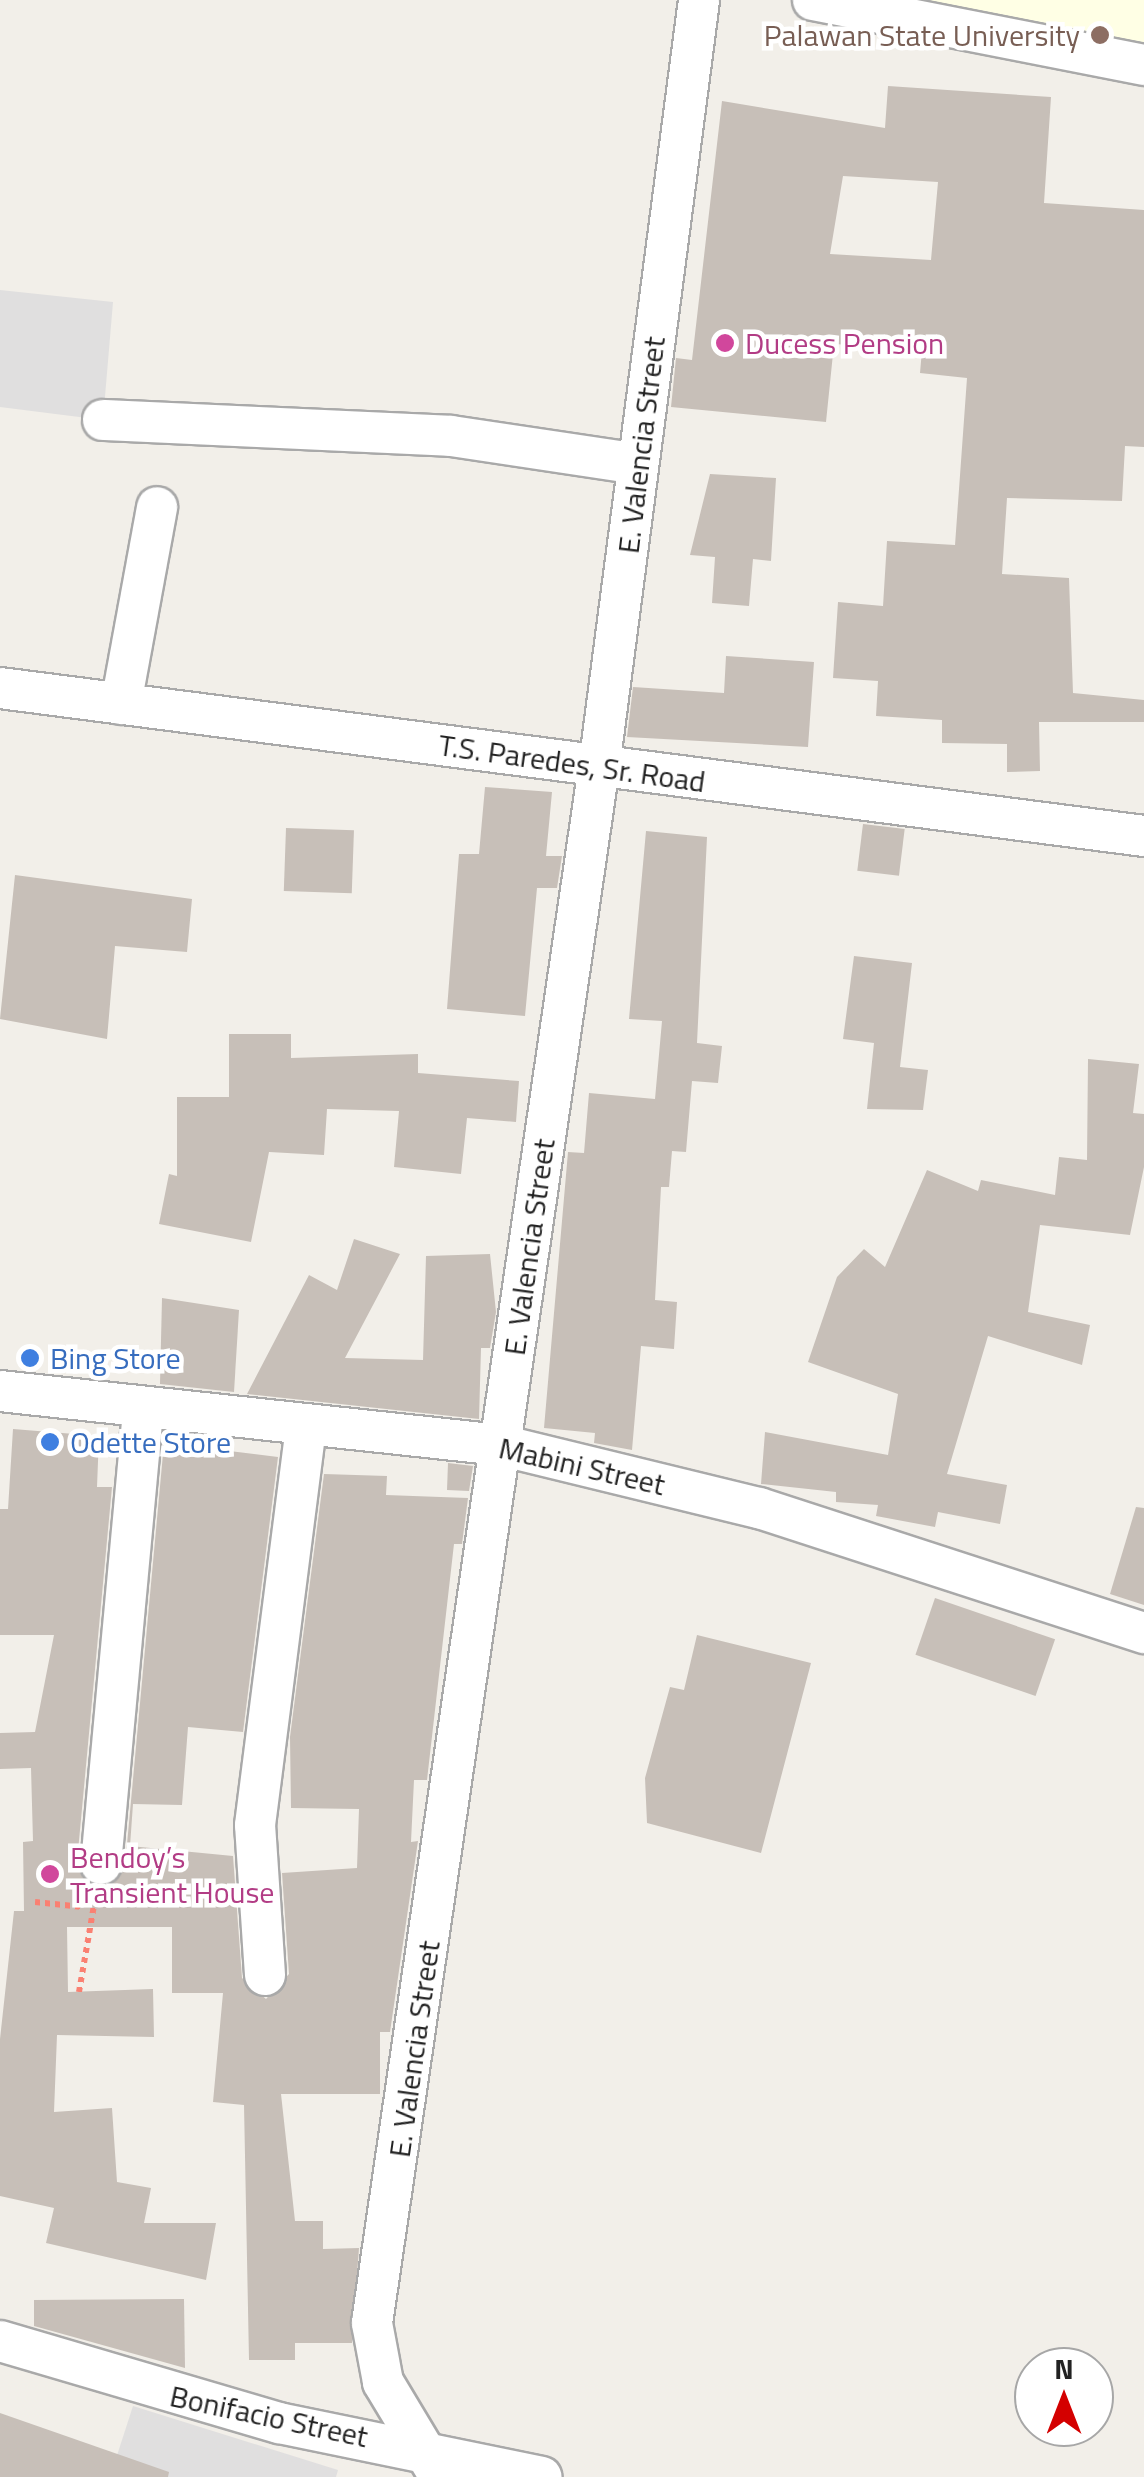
<!DOCTYPE html>
<html>
<head>
<meta charset="utf-8">
<style>
  body { margin:0 }
  #map { position:relative; width:1144px; height:2477px; overflow:hidden; background:#f2efe9; font-family:"Titillium Web",sans-serif }
  div>[style] { position:absolute }
  .residential>* { inset:0; background:#e0dfdf }
  .education>* { inset:0; background:#ffffe5 }
  .building>* { inset:0; background:#c7bfb8; transform-origin:0 0 }
  .path>* { height:6px; margin-top:-3px; transform-origin:0; background:repeating-linear-gradient(90deg,#fa8072 0 5px,transparent 0 10px) }
  .roads { filter:drop-shadow(2px 0 #a9a9a9) drop-shadow(-2px 0 #a9a9a9) drop-shadow(0 2px #a9a9a9) drop-shadow(0 -2px #a9a9a9) }
  .minor>* { height:40px; margin:-20px; padding:0 20px; transform-origin:20px; border-radius:20px; background:#fff }
  .dots>* { width:28px; height:28px; translate:-50% -50%; box-sizing:border-box; border:5px solid #fff; border-radius:50% }
  span { translate:-50% -50%; white-space:nowrap; text-align:center; line-height:1.15; -webkit-text-stroke:9px #fff; paint-order:stroke }
  .education-label { font-size:30px; color:#785e54 }
  .right { translate:-100% -50%; text-align:right }
  .hotel-label { font-size:30px; color:#b23c85 }
  .left { translate:0 -50%; text-align:left }
  .street-label { font-size:30px; color:#222 }
  .shop-label { font-size:30px; color:#366cbe }
  .north { position:absolute; left:1014px; top:2347px; width:100px; height:100px; box-sizing:border-box; background:#fff; border:2px solid #a7a7a7; border-radius:50%; rotate:0deg; font-size:28px; font-weight:700; line-height:40px; text-align:center; color:#222 }
  .north::after { content:''; display:block; margin:auto; width:35px; height:45px; background:#d40000; clip-path:polygon(50% 0,100% 100%,50% 72%,0 100%) }
</style>
</head>
<body>
<div id="map">
  <div class="residential">
    <i style="clip-path:polygon(0 290px,113px 302px,103px 420px,0 407px)"></i>
    <i style="clip-path:polygon(133px 2406px,338px 2470px,336px 2477px,110px 2477px)"></i>
  </div>
  <div class="education">
    <i style="clip-path:polygon(845px 0,1144px 0,1144px 50px)"></i>
  </div>
  <div class="building">
    <i style="clip-path:polygon(evenodd,888px 86px,1051px 97px,1044px 203px,1144px 210px,1144px 447px,1125px 446px,1122px 501px,1007px 498px,1002px 574px,1069px 578px,1073px 693px,1144px 700px,1144px 722px,1039px 722px,1040px 771px,1007px 772px,1007px 744px,942px 743px,942px 720px,876px 716px,878px 681px,833px 678px,838px 602px,883px 606px,887px 541px,955px 545px,967px 378px,920px 373px,922px 350px,834px 344px,826px 422px,671px 407px,676px 358px,692px 360px,722px 101px,885px 128px,888px 86px,843px 176px,938px 182px,931px 260px,830px 254px,843px 176px)"></i>
    <i style="clip-path:polygon(710px 474px,776px 478px,771px 561px,753px 559px,749px 606px,712px 603px,715px 557px,690px 555px)"></i>
    <i style="clip-path:polygon(726px 656px,814px 662px,808px 747px,627px 737px,633px 687px,724px 693px)"></i>
    <i style="clip-path:polygon(485px 787px,552px 792px,546px 856px,562px 856px,557px 888px,537px 888px,525px 1016px,447px 1009px,459px 854px,479px 854px)"></i>
    <i style="left:863px;top:824px;width:42px;height:47px;rotate:7deg"></i>
    <i style="left:286px;top:828px;width:68px;height:63px;rotate:2deg"></i>
    <i style="clip-path:polygon(646px 831px,707px 837px,697px 1043px,722px 1046px,718px 1083px,692px 1081px,686px 1152px,672px 1151px,669px 1187px,661px 1187px,655px 1300px,677px 1302px,674px 1349px,641px 1346px,632px 1450px,594px 1443px,595px 1433px,544px 1428px,568px 1152px,584px 1153px,589px 1093px,655px 1099px,662px 1021px,629px 1019px)"></i>
    <i style="clip-path:polygon(15px 875px,192px 899px,187px 952px,115px 946px,107px 1039px,0 1019px)"></i>
    <i style="clip-path:polygon(854px 956px,912px 963px,900px 1067px,928px 1070px,923px 1110px,867px 1109px,874px 1043px,843px 1039px)"></i>
    <i style="clip-path:polygon(229px 1034px,291px 1034px,291px 1058px,418px 1054px,418px 1073px,519px 1081px,516px 1122px,467px 1118px,461px 1174px,394px 1167px,399px 1111px,327px 1109px,324px 1155px,269px 1152px,251px 1242px,159px 1224px,169px 1174px,177px 1176px,177px 1097px,229px 1097px)"></i>
    <i style="clip-path:polygon(1088px 1059px,1139px 1064px,1133px 1113px,1144px 1114px,1144px 1167px,1130px 1235px,1040px 1225px,1028px 1312px,1090px 1325px,1082px 1365px,988px 1336px,947px 1474px,1007px 1485px,1000px 1524px,938px 1512px,935px 1527px,876px 1516px,878px 1505px,836px 1502px,836px 1492px,761px 1484px,765px 1432px,888px 1455px,898px 1394px,808px 1362px,837px 1277px,864px 1249px,885px 1267px,927px 1170px,978px 1191px,981px 1180px,1055px 1195px,1059px 1157px,1087px 1160px)"></i>
    <i style="clip-path:polygon(354px 1239px,400px 1254px,345px 1358px,423px 1360px,426px 1256px,490px 1254px,496px 1312px,490px 1348px,481px 1348px,479px 1419px,247px 1394px,309px 1275px,337px 1290px)"></i>
    <i style="clip-path:polygon(162px 1298px,239px 1310px,234px 1392px,160px 1384px)"></i>
    <i style="clip-path:polygon(13px 1429px,99px 1436px,97px 1487px,112px 1487px,77px 1862px,98px 1887px,125px 1866px,164px 1443px,278px 1457px,243px 1732px,188px 1727px,182px 1805px,133px 1804px,130px 1846px,233px 1856px,242px 1978px,266px 1999px,289px 1974px,282px 1873px,357px 1868px,359px 1809px,291px 1808px,290px 1737px,324px 1474px,387px 1476px,386px 1495px,468px 1498px,462px 1544px,454px 1544px,427px 1780px,414px 1780px,411px 1842px,418px 1841px,390px 2032px,380px 2032px,380px 2094px,281px 2094px,295px 2221px,323px 2221px,323px 2249px,359px 2248px,352px 2343px,295px 2343px,295px 2360px,249px 2360px,244px 2105px,213px 2102px,223px 1993px,172px 1993px,172px 1927px,67px 1927px,68px 1992px,153px 1989px,154px 2037px,57px 2035px,54px 2112px,112px 2108px,117px 2182px,151px 2188px,144px 2223px,216px 2223px,206px 2280px,46px 2243px,54px 2208px,0 2196px,0 2039px,14px 1911px,24px 1911px,23px 1842px,33px 1841px,31px 1768px,0 1769px,0 1733px,35px 1732px,54px 1635px,0 1635px,0 1509px,8px 1509px)"></i>
    <i style="clip-path:polygon(448px 1463px,473px 1466px,469px 1491px,447px 1490px)"></i>
    <i style="clip-path:polygon(1136px 1507px,1144px 1508px,1144px 1605px,1110px 1594px)"></i>
    <i style="left:935px;top:1598px;width:127px;height:60px;rotate:19deg"></i>
    <i style="clip-path:polygon(697px 1635px,811px 1663px,761px 1853px,647px 1823px,645px 1778px,670px 1687px,684px 1690px)"></i>
    <i style="clip-path:polygon(184px 2299px,185px 2368px,34px 2326px,34px 2300px)"></i>
    <i style="clip-path:polygon(0 2413px,169px 2472px,168px 2477px,0 2477px)"></i>
  </div>
  <div class="path">
    <i style="left:35px;top:1902px;width:48px;rotate:5.9deg"></i>
    <i style="left:83px;top:1907px;width:13px;rotate:-81deg"></i>
    <i style="left:79px;top:1992px;width:94px;rotate:-80.2deg"></i>
  </div>
  <div class="roads">
    <div class="minor">
      <i style="left:813px;top:0;width:337px;rotate:11.1deg"></i>
      <i style="left:103px;top:420px;width:348px;rotate:2.6deg"></i>
      <i style="left:451px;top:436px;width:189px;rotate:8.5deg"></i>
      <i style="left:0;top:688px;width:1154px;rotate:7.37deg"></i>
      <i style="left:121px;top:704px;width:200px;rotate:-79.6deg"></i>
      <i style="left:0;top:1391px;width:503px;rotate:6.16deg"></i>
      <i style="left:500px;top:1445px;width:267px;rotate:13.7deg"></i>
      <i style="left:759px;top:1508px;width:405px;rotate:18deg"></i>
      <i style="left:101px;top:1864px;width:457px;rotate:-84.7deg"></i>
      <i style="left:265px;top:1975px;width:150px;rotate:-93.8deg"></i>
      <i style="left:255px;top:1825px;width:401px;rotate:-82.7deg"></i>
      <i style="left:0;top:2341px;width:291px;rotate:16.4deg"></i>
      <i style="left:279px;top:2423px;width:268px;rotate:11.6deg"></i>
      <i style="left:440px;top:2477px;width:111px;rotate:-121deg"></i>
      <i style="left:383px;top:2382px;width:60px;rotate:-100.6deg"></i>
      <i style="left:372px;top:2323px;width:1572px;rotate:-81.7deg"></i>
      <i style="left:599px;top:767px;width:773px;rotate:-82.57deg"></i>
    </div>
  </div>
  <div class="dots">
    <i style="left:1100px;top:35px;background:#8d6e63"></i>
    <i style="left:725px;top:343px;background:#d1479c"></i>
    <i style="left:30px;top:1358px;background:#3f7fe0"></i>
    <i style="left:50px;top:1442px;background:#3f7fe0"></i>
    <i style="left:50px;top:1874px;background:#d1479c"></i>
  </div>
  <div class="education-label">
    <span class="right" style="left:1080px;top:35px">Palawan State University</span>
  </div>
  <div class="hotel-label">
    <span class="left" style="left:745px;top:343px">Ducess Pension</span>
    <span class="left" style="left:70px;top:1874px">Bendoy’s<br>Transient House</span>
  </div>
  <div class="street-label">
    <span style="left:641px;top:445px;rotate:-83deg">E. Valencia Street</span>
    <span style="left:572px;top:763px;rotate:8deg">T.S. Paredes, Sr. Road</span>
    <span style="left:529px;top:1247px;rotate:-82deg">E. Valencia Street</span>
    <span style="left:582px;top:1466px;rotate:13deg">Mabini Street</span>
    <span style="left:414px;top:2049px;rotate:-82deg">E. Valencia Street</span>
    <span style="left:269px;top:2416px;rotate:12deg">Bonifacio Street</span>
  </div>
  <div class="shop-label">
    <span class="left" style="left:50px;top:1358px">Bing Store</span>
    <span class="left" style="left:70px;top:1442px">Odette Store</span>
  </div>
  <div class="north">N</div>
</div>
</body>
</html>
